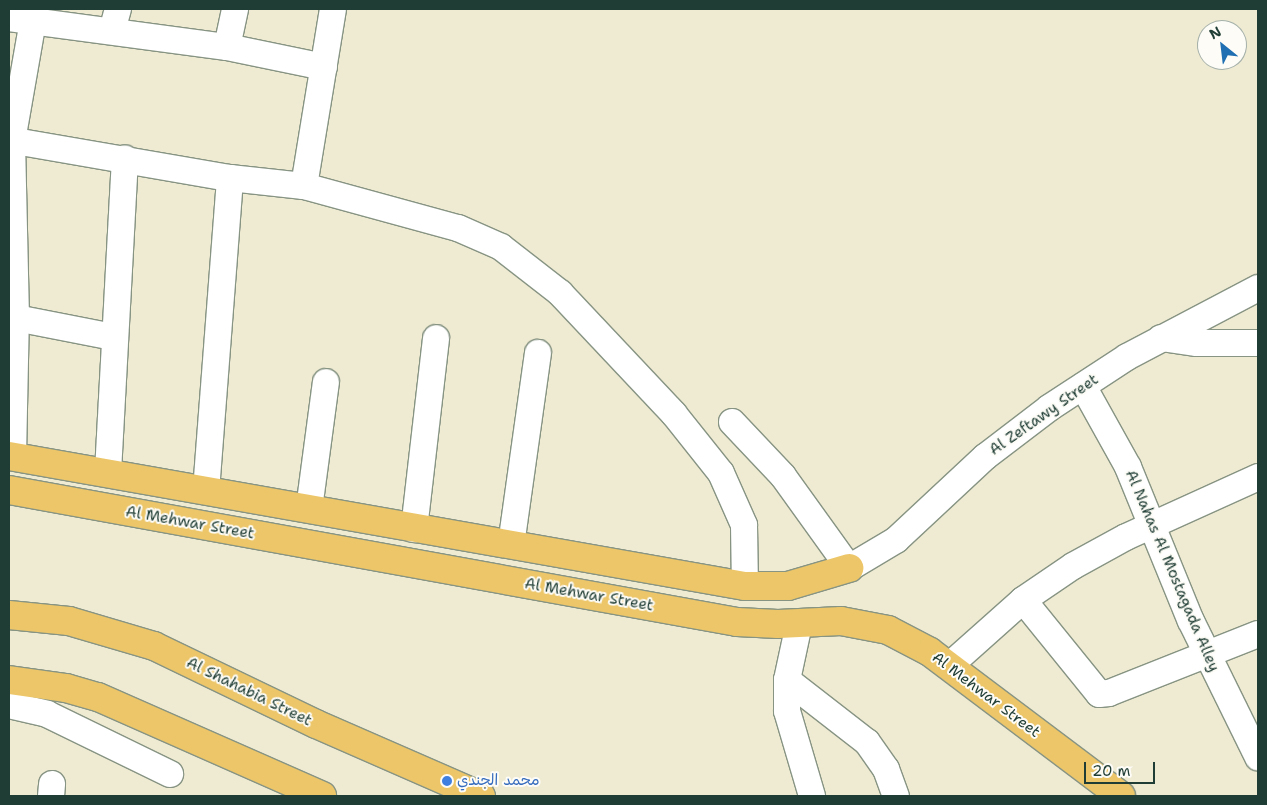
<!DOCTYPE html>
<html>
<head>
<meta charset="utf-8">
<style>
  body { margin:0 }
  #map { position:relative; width:1267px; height:805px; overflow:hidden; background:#efead2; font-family:"Shantell Sans","Playpen Sans Arabic",sans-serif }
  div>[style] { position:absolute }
  .roads { filter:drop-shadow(1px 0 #879483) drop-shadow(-1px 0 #879483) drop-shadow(0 1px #879483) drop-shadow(0 -1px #879483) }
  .minor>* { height:26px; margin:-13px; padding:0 13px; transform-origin:13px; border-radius:13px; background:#fff }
  .major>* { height:28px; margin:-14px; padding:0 14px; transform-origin:14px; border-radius:14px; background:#ecc669 }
  .highway>* { height:28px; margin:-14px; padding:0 14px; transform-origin:14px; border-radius:14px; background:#ecc669 }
  .dots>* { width:14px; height:14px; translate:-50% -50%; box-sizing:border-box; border:2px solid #fdfcf7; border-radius:50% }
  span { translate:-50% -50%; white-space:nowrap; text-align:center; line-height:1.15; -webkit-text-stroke:4px #fdfcf7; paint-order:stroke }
  .street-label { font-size:15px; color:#1f3d34 }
  .shop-label { font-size:15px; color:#366cbe }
  .left { translate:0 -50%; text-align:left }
  .frame { position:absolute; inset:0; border:10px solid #1f3d34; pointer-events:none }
  .north { position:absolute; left:1197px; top:20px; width:50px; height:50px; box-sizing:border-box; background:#fdfcf7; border:1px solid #a4b0a9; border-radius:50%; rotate:331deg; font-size:14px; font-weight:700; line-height:20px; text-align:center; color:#1f3d34 }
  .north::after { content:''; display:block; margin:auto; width:18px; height:22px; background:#1f6fb2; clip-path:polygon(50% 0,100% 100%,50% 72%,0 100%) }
  .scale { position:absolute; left:1084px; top:762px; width:71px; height:22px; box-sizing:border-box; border:2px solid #1f3d34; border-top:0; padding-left:6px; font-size:15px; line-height:18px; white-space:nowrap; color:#1f3d34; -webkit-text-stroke:4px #fdfcf7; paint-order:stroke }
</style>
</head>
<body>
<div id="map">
  <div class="roads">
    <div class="minor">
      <i style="left:9px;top:18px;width:220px;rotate:7.6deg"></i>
      <i style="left:227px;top:47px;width:99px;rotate:11.7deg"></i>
      <i style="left:112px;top:31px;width:23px;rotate:-75deg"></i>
      <i style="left:227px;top:47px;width:39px;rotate:-78deg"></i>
      <i style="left:9px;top:140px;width:224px;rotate:9.8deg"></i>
      <i style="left:230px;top:178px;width:74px;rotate:6.2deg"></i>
      <i style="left:304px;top:186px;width:160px;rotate:15.3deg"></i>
      <i style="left:458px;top:228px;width:47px;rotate:23.8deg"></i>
      <i style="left:501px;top:247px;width:75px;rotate:37.9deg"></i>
      <i style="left:560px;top:293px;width:166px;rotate:46.7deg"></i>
      <i style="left:674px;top:414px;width:75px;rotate:51.5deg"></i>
      <i style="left:721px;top:473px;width:57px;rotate:66.1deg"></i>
      <i style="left:744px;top:525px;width:61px;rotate:89.1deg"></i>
      <i style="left:304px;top:186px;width:179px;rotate:-80.7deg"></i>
      <i style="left:16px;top:318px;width:99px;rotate:11.1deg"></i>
      <i style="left:1161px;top:338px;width:36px;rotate:8deg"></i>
      <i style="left:1197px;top:343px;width:61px"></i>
      <i style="left:1083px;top:386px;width:93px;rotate:60.9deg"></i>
      <i style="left:1128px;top:467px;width:166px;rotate:67.8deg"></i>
      <i style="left:1191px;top:621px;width:152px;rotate:63.8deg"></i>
      <i style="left:732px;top:422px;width:74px;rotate:46.6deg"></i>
      <i style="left:783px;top:476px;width:113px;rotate:54.3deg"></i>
      <i style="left:849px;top:568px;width:55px;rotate:-30.8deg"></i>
      <i style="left:896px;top:540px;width:122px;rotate:-43deg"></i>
      <i style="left:985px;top:457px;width:81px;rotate:-37.4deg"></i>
      <i style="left:1049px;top:408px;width:93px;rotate:-33.2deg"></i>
      <i style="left:1127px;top:357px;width:148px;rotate:-27.8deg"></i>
      <i style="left:13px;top:456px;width:138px;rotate:-88.8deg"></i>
      <i style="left:16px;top:318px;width:177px;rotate:-91.3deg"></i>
      <i style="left:12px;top:141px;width:134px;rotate:-80.1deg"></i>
      <i style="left:108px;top:472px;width:314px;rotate:-86.9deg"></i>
      <i style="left:206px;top:491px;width:314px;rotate:-85.6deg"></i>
      <i style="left:309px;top:509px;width:128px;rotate:-82.4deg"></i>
      <i style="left:414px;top:529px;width:192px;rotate:-83.4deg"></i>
      <i style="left:511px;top:545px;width:194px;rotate:-82deg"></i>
      <i style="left:1023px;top:600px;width:121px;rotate:51deg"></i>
      <i style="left:1099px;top:694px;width:10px;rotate:-6deg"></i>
      <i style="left:1109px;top:693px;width:160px;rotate:-21.6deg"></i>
      <i style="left:799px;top:624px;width:57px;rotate:102.1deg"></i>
      <i style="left:787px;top:680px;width:31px;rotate:90deg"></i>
      <i style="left:787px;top:711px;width:89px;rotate:73.6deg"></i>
      <i style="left:949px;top:666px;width:99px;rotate:-41.7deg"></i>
      <i style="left:1023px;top:600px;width:60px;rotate:-34.2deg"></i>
      <i style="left:1073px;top:566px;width:60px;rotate:-28.7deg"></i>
      <i style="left:1126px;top:537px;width:145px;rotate:-24.4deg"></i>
      <i style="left:787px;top:680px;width:101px;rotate:37.8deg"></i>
      <i style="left:867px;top:742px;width:33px;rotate:55deg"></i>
      <i style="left:886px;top:769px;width:29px;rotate:70deg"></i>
      <i style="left:9px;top:705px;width:39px;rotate:13deg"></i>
      <i style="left:47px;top:714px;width:137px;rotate:26deg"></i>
      <i style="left:51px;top:796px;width:12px;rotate:-85deg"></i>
    </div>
    <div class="major">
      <i style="left:9px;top:456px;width:747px;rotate:10.02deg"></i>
      <i style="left:745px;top:586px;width:43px"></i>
      <i style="left:788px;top:586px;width:64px;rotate:-16.4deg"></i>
      <i style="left:9px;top:490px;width:740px;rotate:10.28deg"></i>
      <i style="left:737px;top:622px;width:41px;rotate:2.8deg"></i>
      <i style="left:778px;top:624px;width:63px;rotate:-2.7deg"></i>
      <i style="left:841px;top:621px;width:48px;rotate:10.8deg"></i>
      <i style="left:888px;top:630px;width:47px;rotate:27.6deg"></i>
      <i style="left:930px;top:652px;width:239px;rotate:37deg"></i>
    </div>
    <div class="highway">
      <i style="left:9px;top:615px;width:60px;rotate:5.7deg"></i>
      <i style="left:69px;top:621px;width:89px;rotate:16.4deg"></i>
      <i style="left:154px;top:646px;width:180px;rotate:25.7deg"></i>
      <i style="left:316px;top:724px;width:180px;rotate:23.6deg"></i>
      <i style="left:9px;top:680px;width:58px;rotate:8deg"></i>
      <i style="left:66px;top:688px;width:33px;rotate:16deg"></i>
      <i style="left:98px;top:697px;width:245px;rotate:23.8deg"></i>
    </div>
  </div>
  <div class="dots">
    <i style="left:447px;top:781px;background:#3f7fe0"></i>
  </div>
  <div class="street-label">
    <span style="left:1044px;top:415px;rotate:-35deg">Al Zeftawy Street</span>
    <span style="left:190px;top:523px;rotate:10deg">Al Mehwar Street</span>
    <span style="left:1172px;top:571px;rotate:67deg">Al Nahas Al Mostagada Alley</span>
    <span style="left:589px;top:595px;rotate:10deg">Al Mehwar Street</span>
    <span style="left:249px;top:692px;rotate:26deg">Al Shahabia Street</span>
    <span style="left:986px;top:695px;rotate:37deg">Al Mehwar Street</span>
  </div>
  <div class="shop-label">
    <span class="left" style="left:457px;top:781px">محمد الجندي</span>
  </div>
  <div class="frame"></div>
  <div class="north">N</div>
  <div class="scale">20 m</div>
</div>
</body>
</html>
